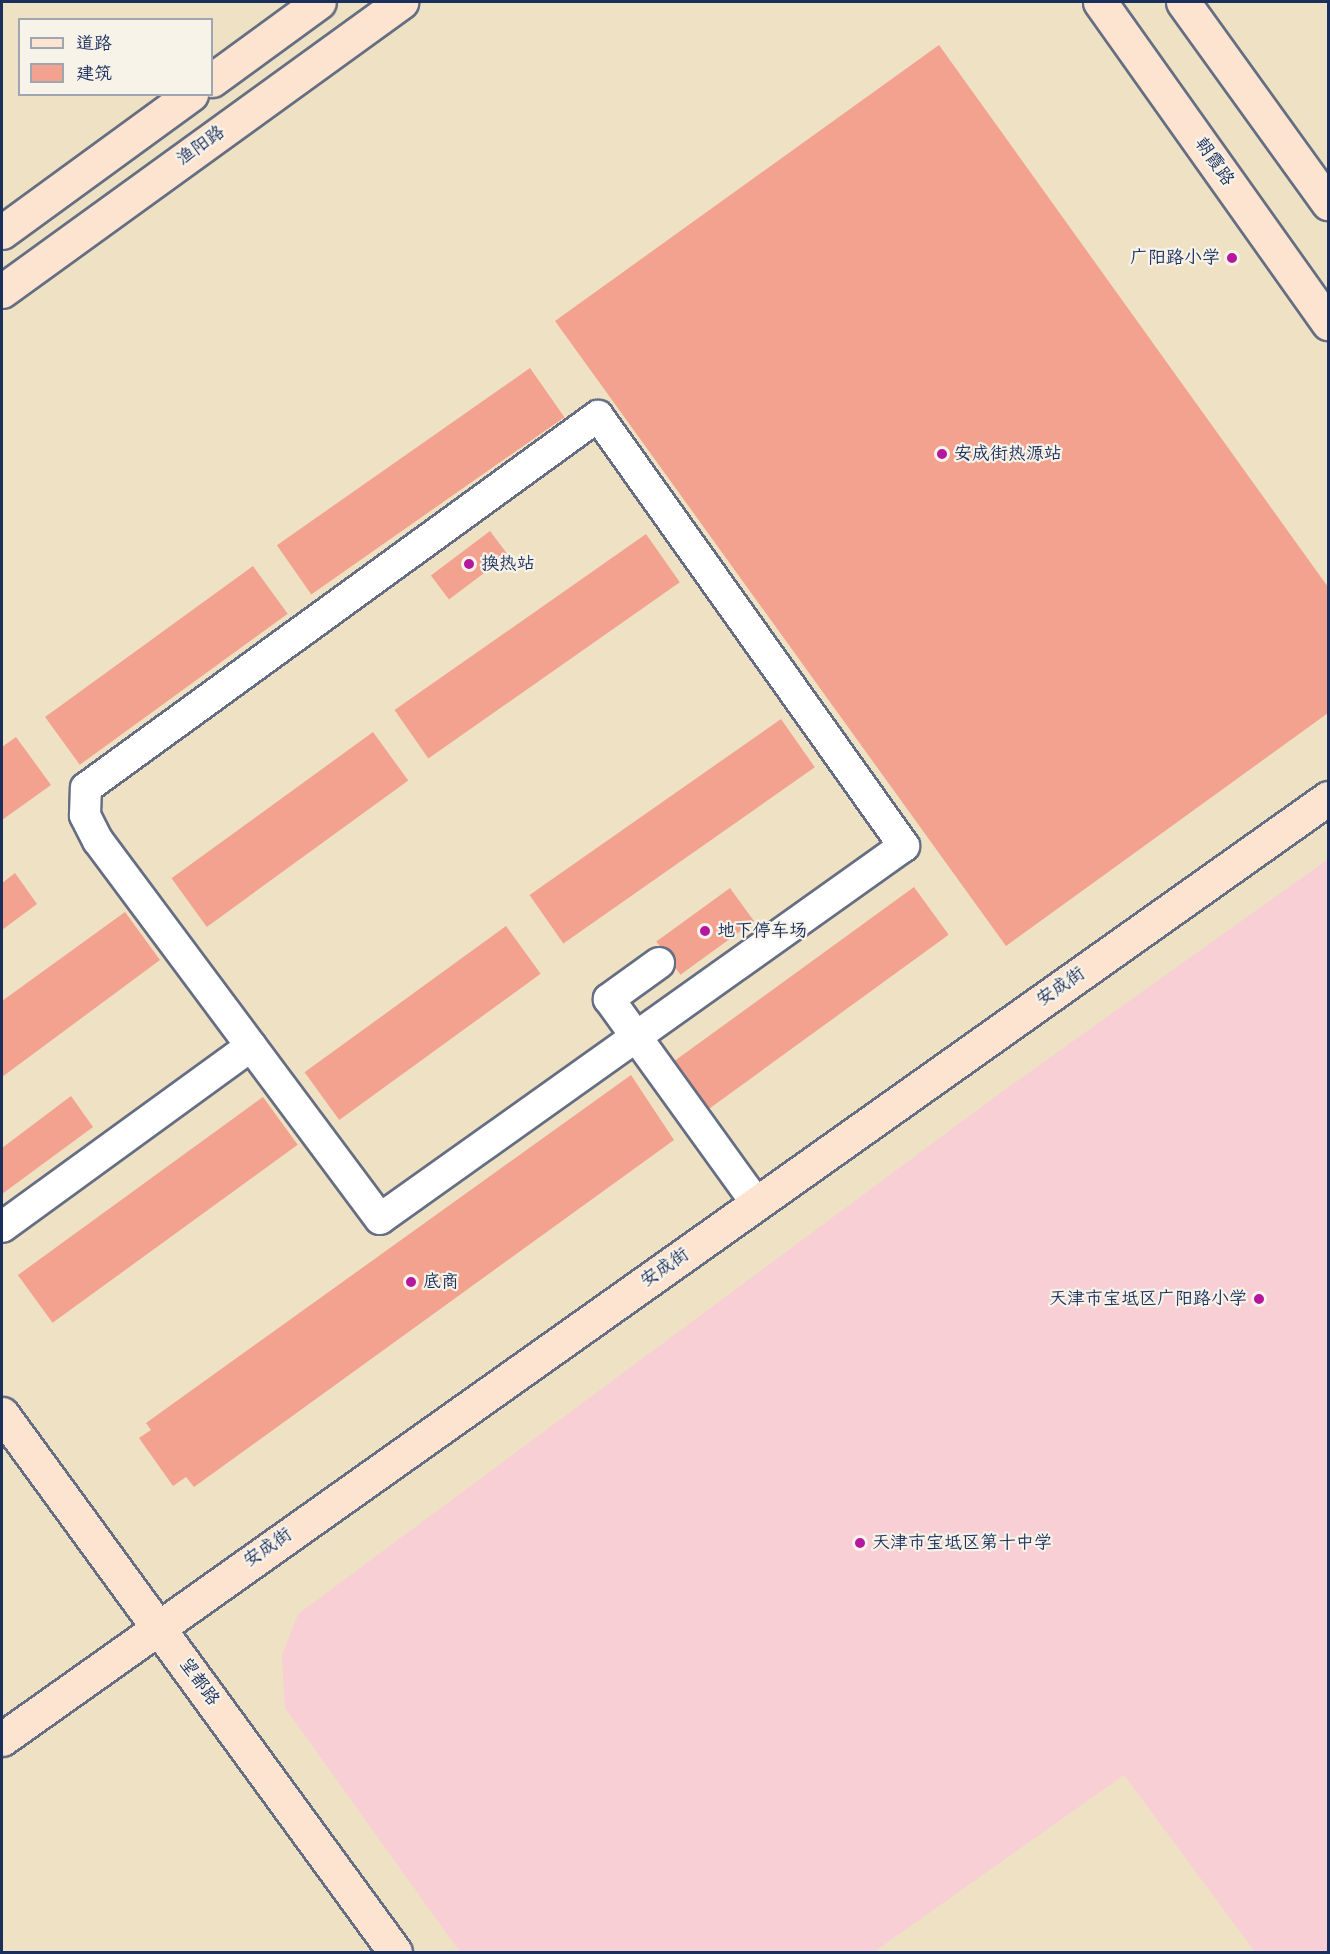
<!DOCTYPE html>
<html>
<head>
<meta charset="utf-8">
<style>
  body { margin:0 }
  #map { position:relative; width:1330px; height:1954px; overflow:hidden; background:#efe2c4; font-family:"Architects Daughter","LXGW WenKai TC",sans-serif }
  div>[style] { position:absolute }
  .built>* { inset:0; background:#f7cfd5 }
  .building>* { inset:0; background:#f2a28f; transform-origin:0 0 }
  .roads { filter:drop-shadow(2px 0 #656e82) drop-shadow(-2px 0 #656e82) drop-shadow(0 2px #656e82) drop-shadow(0 -2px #656e82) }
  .street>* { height:30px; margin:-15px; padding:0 15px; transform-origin:15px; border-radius:15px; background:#fff }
  .secondary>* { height:33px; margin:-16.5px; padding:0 16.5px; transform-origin:16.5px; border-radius:16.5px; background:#fde4d1 }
  .dots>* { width:16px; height:16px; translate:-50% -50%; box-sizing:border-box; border:3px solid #f7f3e8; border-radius:50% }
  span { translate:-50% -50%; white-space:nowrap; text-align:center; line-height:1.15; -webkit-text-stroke:4.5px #f7f3e8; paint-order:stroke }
  .street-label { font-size:18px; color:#1b2f5e }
  .poi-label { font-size:18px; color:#1b2f5e }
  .right { translate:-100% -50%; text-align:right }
  .left { translate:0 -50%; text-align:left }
  .frame { position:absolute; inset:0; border:3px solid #1b2f5e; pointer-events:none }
  .legend { position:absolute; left:18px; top:18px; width:195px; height:78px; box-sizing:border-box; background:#f7f3e8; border:2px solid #9fa5b1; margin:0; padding:8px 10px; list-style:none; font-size:18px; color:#1b2f5e }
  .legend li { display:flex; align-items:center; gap:12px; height:30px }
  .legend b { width:30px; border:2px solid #9fa5b1 }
</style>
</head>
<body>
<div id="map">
  <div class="built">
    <i style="clip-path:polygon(1328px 859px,1328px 1952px,1255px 1952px,1124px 1775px,874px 1952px,460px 1952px,285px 1708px,282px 1655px,298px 1614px,996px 1096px)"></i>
  </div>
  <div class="building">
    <i style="clip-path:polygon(939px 45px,1328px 587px,1328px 713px,1006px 946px,555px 321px)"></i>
    <i style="left:530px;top:368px;width:60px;height:309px;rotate:55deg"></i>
    <i style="left:490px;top:531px;width:30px;height:74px;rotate:53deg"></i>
    <i style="left:646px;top:534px;width:59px;height:307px;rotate:55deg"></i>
    <i style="left:253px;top:566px;width:59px;height:257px;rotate:54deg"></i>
    <i style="left:781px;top:719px;width:59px;height:307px;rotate:55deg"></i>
    <i style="left:373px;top:732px;width:60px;height:249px;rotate:54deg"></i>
    <i style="clip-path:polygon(16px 737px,51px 785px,2px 820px,2px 747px)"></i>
    <i style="clip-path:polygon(15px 873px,37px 904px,2px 930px,2px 883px)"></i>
    <i style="left:914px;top:887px;width:59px;height:297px;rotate:54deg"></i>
    <i style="left:730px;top:888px;width:41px;height:91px;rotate:54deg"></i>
    <i style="clip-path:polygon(125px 912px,160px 960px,2px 1077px,2px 1001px)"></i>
    <i style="left:506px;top:926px;width:59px;height:249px;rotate:54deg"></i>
    <i style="clip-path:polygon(631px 1075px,674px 1140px,194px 1487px,186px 1477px,173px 1486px,139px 1438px,151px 1430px,146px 1423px)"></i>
    <i style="clip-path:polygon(71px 1096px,93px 1127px,2px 1194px,2px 1148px)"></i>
    <i style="left:263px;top:1097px;width:59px;height:303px;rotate:54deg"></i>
  </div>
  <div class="roads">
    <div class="street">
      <i style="left:598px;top:416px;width:528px;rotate:54.56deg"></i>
      <i style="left:904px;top:846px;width:643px;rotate:144.56deg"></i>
      <i style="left:380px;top:1219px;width:472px;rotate:-126.7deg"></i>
      <i style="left:98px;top:841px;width:29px;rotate:-117deg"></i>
      <i style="left:85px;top:815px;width:27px;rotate:-88deg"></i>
      <i style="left:86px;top:788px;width:633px;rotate:-36deg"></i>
      <i style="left:659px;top:963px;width:62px;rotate:144.2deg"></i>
      <i style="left:609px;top:999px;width:251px;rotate:54.2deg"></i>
      <i style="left:2px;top:1227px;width:308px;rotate:-36deg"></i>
    </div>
    <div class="secondary">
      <i style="left:1100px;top:2px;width:394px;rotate:54.6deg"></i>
      <i style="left:1183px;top:2px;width:248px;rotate:54.2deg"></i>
      <i style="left:212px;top:80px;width:132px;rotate:-36.1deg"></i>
      <i style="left:2px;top:232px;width:234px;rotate:-36.1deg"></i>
      <i style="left:2px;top:291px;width:493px;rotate:-35.9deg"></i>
      <i style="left:2px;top:1414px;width:666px;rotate:53.85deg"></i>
      <i style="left:2px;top:1739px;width:1626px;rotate:-35.36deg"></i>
    </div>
  </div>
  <div class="dots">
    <i style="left:1232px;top:258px;background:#b5179e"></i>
    <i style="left:942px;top:454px;background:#b5179e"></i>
    <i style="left:469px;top:564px;background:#b5179e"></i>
    <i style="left:705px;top:931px;background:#b5179e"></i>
    <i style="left:411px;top:1282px;background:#b5179e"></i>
    <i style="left:1259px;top:1299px;background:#b5179e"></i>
    <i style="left:860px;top:1543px;background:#b5179e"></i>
  </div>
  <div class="street-label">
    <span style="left:201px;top:146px;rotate:-36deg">渔阳路</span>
    <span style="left:1214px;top:162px;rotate:55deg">朝霞路</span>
    <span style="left:1061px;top:987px;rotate:-35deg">安成街</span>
    <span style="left:665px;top:1268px;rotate:-35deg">安成街</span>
    <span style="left:268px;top:1548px;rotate:-35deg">安成街</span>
    <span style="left:199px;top:1682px;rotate:54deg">望都路</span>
  </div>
  <div class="poi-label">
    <span class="right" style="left:1220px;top:258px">广阳路小学</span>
    <span class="left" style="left:954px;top:454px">安成街热源站</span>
    <span class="left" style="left:481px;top:564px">换热站</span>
    <span class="left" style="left:717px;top:931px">地下停车场</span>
    <span class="left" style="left:423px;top:1282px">底商</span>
    <span class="right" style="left:1247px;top:1299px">天津市宝坻区广阳路小学</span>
    <span class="left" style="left:872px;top:1543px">天津市宝坻区第十中学</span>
  </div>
  <div class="frame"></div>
  <ul class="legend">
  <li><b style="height:8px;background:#fde4d1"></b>道路</li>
  <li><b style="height:16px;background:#f2a28f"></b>建筑</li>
  </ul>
</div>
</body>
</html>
